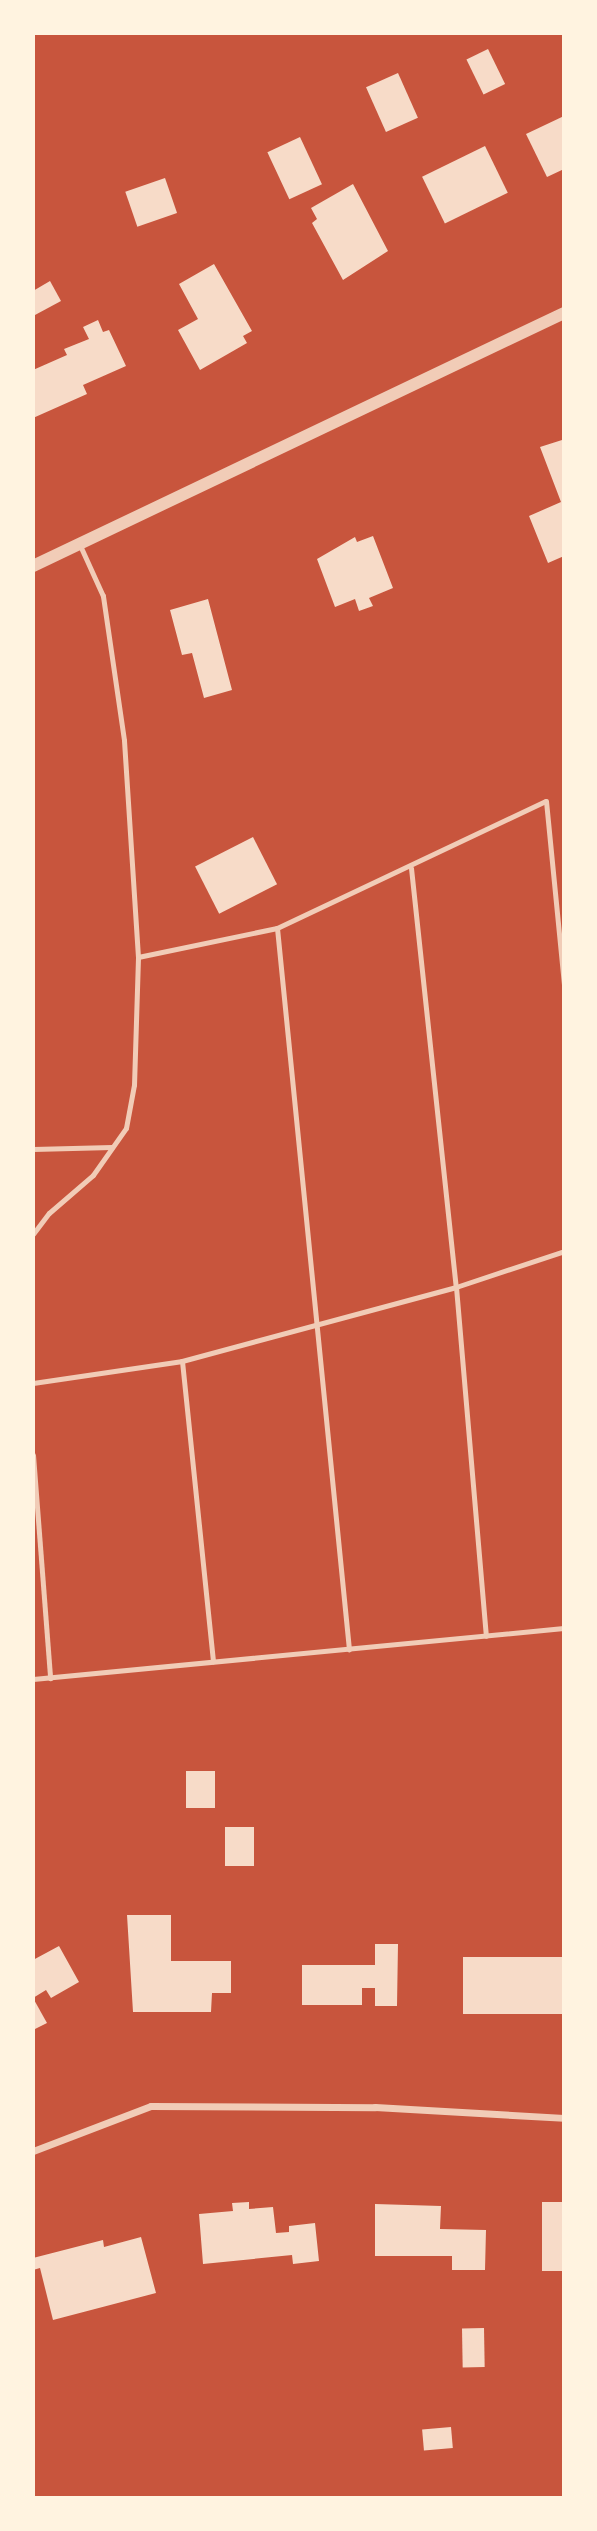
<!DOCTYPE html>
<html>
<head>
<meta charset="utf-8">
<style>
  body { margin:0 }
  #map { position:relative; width:597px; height:2531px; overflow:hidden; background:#c8553d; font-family:"IBM Plex Sans",sans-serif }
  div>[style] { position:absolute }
  .building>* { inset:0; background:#f7dbc8; transform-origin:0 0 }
  .service>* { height:5px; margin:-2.5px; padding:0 2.5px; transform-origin:2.5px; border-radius:2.5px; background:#f1ccb7 }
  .minor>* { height:7px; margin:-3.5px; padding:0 3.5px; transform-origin:3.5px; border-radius:3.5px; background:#f1ccb7 }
  .tertiary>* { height:12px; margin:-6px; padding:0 6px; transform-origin:6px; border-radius:6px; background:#f1ccb7 }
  span { translate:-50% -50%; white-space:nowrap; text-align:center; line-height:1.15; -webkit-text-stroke:6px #fff3e0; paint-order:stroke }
  .frame { position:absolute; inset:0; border:35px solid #fff3e0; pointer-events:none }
</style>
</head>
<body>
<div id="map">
  <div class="building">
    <i style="left:488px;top:49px;width:39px;height:24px;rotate:64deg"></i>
    <i style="left:398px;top:73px;width:49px;height:35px;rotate:66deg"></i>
    <i style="clip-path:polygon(564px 116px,564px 169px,547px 177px,526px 134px)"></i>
    <i style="left:300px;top:137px;width:52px;height:36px;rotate:65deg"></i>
    <i style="left:485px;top:146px;width:52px;height:70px;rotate:64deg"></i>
    <i style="left:165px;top:178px;width:37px;height:42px;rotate:71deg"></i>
    <i style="clip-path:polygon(353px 184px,388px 251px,343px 280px,312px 223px,317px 219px,311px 208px)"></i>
    <i style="clip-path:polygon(214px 264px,252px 331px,243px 336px,247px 343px,200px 370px,178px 330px,198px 319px,179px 284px)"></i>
    <i style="clip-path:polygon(50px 281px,61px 301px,35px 315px,33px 291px)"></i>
    <i style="clip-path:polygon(98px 320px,103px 332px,109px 330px,126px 366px,83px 385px,87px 394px,33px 418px,33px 370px,67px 355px,64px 349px,89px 339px,83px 327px)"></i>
    <i style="clip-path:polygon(564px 432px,564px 556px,548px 563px,529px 516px,561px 502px,540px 447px,562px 440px)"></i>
    <i style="clip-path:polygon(373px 536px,393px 588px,369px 598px,373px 606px,359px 611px,355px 599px,335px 607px,317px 559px,355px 537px,357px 542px)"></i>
    <i style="clip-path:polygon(208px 599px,232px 690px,204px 698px,192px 653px,182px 655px,170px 610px)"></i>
    <i style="left:253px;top:837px;width:53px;height:65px;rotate:63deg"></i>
    <i style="left:186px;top:1771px;width:29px;height:37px"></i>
    <i style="left:225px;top:1827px;width:29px;height:39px"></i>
    <i style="clip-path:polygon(127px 1915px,171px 1915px,171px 1961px,231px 1961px,231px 1993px,212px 1993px,211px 2012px,133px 2012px)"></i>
    <i style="clip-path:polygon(375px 1944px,398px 1944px,397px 2006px,375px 2006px,375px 1988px,362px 1988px,362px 2005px,302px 2005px,302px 1965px,375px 1965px)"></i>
    <i style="clip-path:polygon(59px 1946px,79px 1982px,51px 1998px,46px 1990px,33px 1998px,33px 1960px)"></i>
    <i style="left:463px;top:1957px;width:101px;height:57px"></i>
    <i style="clip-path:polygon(33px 1998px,47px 2023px,33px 2030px)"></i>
    <i style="clip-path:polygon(249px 2202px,249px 2209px,273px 2207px,276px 2233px,289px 2232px,289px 2226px,315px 2223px,319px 2261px,293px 2264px,292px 2255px,203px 2264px,199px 2214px,233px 2211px,232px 2203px)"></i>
    <i style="left:542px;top:2202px;width:22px;height:69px"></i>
    <i style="clip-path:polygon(375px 2204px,441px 2206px,440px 2229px,486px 2230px,485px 2270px,452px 2270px,452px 2256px,375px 2256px)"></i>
    <i style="clip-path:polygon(141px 2237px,156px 2293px,53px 2320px,40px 2268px,33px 2270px,33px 2258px,103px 2240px,104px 2247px)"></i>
    <i style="left:484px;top:2328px;width:39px;height:22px;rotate:89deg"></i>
    <i style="left:451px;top:2427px;width:21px;height:29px;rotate:85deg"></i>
  </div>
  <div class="service">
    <i style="left:411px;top:868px;width:421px;rotate:83.9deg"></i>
    <i style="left:456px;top:1287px;width:350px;rotate:85.1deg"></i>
    <i style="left:277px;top:928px;width:725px;rotate:84.3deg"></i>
    <i style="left:138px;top:957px;width:142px;rotate:-11.8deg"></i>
    <i style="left:277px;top:928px;width:297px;rotate:-25.3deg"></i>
    <i style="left:546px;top:801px;width:185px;rotate:84.4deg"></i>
    <i style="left:33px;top:1149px;width:79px;rotate:-1.5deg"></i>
    <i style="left:33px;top:1234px;width:26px;rotate:-53deg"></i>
    <i style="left:49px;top:1213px;width:58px;rotate:-40.8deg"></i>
    <i style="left:93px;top:1175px;width:57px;rotate:-54.9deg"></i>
    <i style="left:126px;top:1128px;width:44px;rotate:-79.5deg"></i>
    <i style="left:134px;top:1085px;width:128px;rotate:-88.2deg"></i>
    <i style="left:138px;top:957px;width:217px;rotate:-93.7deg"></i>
    <i style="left:124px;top:740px;width:146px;rotate:-98.3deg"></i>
    <i style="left:103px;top:596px;width:58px;rotate:-114.4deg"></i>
    <i style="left:182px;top:1361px;width:302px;rotate:84.1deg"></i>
    <i style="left:33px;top:1383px;width:151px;rotate:-8.4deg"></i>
    <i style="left:182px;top:1361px;width:284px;rotate:-15.1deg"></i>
    <i style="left:456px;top:1287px;width:114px;rotate:-18.4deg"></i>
    <i style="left:33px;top:1455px;width:224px;rotate:85.6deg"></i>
    <i style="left:33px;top:1679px;width:533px;rotate:-5.49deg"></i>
  </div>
  <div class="minor">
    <i style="left:33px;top:2151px;width:126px;rotate:-20.9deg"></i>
    <i style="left:151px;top:2106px;width:224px;rotate:0.3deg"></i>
    <i style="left:375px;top:2107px;width:189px;rotate:3.3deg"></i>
  </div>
  <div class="tertiary">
    <i style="left:33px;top:566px;width:588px;rotate:-25.48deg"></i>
  </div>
  <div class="frame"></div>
</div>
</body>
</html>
